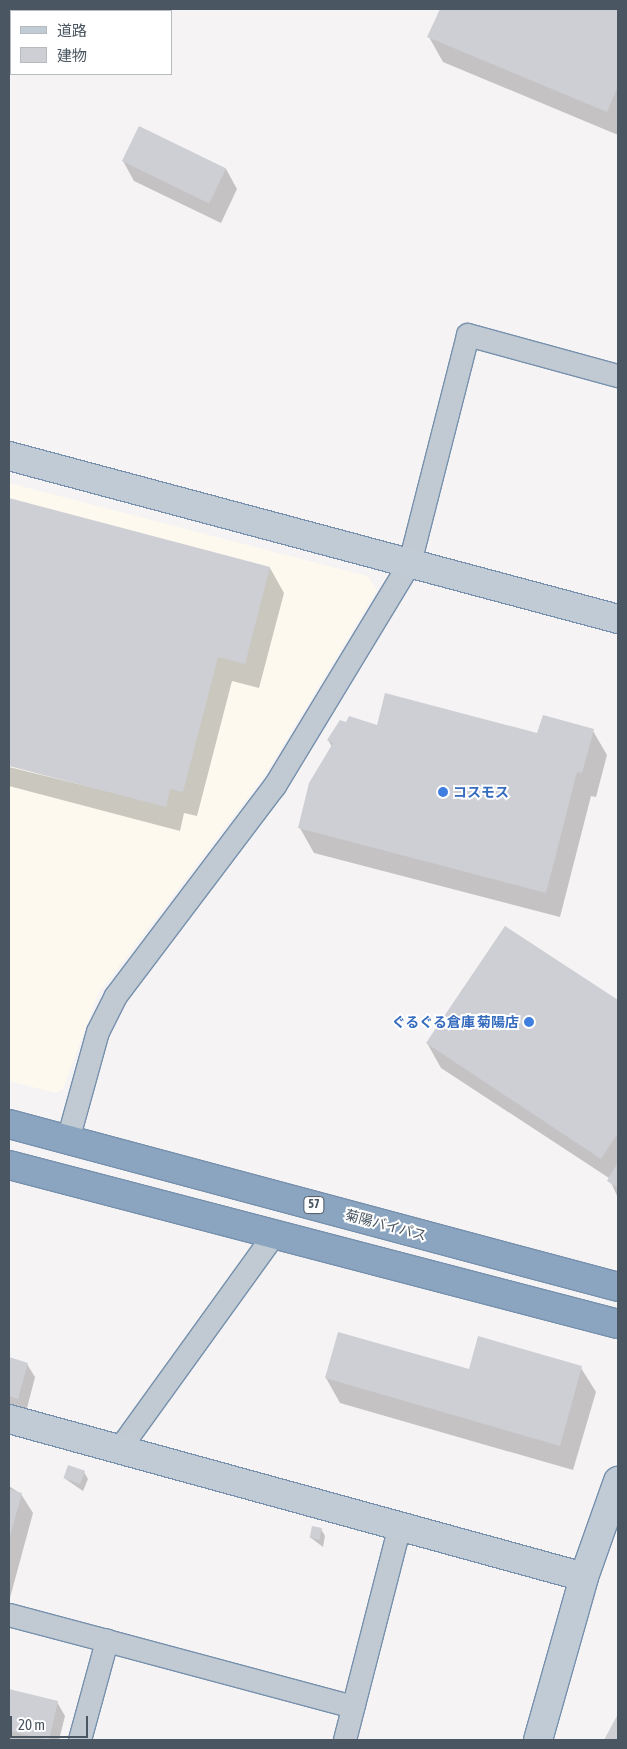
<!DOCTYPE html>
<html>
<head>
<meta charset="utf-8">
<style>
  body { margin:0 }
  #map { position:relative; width:627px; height:1749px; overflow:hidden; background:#f5f3f3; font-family:"Asap Condensed","Noto Sans JP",sans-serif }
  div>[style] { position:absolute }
  .commercial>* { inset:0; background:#fdf9ef }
  .shadow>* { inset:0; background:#0003 }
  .building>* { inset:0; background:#cdcfd5; transform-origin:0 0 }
  .roads { filter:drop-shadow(1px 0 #7690ad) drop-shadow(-1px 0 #7690ad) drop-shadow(0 1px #7690ad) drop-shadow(0 -1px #7690ad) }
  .street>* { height:22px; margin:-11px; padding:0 11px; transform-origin:11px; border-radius:11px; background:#c1cad2 }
  .secondary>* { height:28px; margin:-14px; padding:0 14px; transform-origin:14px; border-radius:14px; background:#c1cbd6 }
  .highway>* { height:28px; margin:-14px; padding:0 14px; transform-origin:14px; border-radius:14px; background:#8ba5c1 }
  .dots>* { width:14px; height:14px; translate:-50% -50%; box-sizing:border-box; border:2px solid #fff; border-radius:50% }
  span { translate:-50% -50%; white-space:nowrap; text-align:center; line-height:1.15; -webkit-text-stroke:4px #fff; paint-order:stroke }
  .shield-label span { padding:1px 4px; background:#fff; border:1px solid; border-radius:4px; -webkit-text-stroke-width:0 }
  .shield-label { font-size:12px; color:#4a5661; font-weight:700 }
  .shop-label { font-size:14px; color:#366cbe; font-weight:700 }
  .left { translate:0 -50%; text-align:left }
  .right { translate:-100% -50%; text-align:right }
  .street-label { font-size:14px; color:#4a5661 }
  .frame { position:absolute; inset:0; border:10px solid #4a5661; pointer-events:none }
  .legend { position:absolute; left:10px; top:10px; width:162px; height:65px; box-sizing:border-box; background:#fff; border:1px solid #b7bbc0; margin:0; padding:6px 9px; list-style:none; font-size:15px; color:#4a5661 }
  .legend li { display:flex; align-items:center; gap:10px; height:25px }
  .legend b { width:25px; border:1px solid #b7bbc0 }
  .scale { position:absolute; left:10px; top:1716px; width:78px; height:22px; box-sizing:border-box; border:2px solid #4a5661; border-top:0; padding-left:6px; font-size:15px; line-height:18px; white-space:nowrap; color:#4a5661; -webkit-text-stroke:4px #fff; paint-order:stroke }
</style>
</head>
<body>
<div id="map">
  <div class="commercial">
    <i style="clip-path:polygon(9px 483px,367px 576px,377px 590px,265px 775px,98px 994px,63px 1089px,56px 1093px,9px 1081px)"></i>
  </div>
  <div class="shadow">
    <i style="clip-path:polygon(442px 9px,618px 9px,618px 135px,443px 62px,429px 37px)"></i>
    <i style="clip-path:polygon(139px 127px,226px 169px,237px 189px,221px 223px,134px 181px,123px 161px)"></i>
    <i style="clip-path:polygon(9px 499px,270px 568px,284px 593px,259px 688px,232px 681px,197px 816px,184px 813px,180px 831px,9px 786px,9px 767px,172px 807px,9px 764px)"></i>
    <i style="clip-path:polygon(378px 726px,538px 735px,593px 731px,607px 755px,596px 797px,591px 796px,560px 917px,314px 853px,300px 828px,332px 747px,328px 740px)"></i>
    <i style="clip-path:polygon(505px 927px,618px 1002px,618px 1198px,609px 1178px,441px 1068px,427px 1043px)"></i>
    <i style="clip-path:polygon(9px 1359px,27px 1364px,35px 1377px,26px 1412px,9px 1407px)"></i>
    <i style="clip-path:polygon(581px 1368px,596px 1392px,573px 1470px,340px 1403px,326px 1378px)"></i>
    <i style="clip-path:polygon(84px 1472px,88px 1479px,83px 1491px,64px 1478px)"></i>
    <i style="clip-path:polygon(9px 1486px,21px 1494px,33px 1513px,10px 1598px)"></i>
    <i style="clip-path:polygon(321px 1529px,325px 1536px,323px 1547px,311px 1538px)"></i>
    <i style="clip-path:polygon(9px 1690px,57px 1702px,65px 1716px,59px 1740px,9px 1740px)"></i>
  </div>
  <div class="building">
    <i style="clip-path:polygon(440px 9px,618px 9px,618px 86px,607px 112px,427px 37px)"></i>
    <i style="left:139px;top:126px;width:97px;height:39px;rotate:26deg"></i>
    <i style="clip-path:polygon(9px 498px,270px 567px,245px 664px,218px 657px,183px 792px,170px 789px,166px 807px,9px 766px)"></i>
    <i style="clip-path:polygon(385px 693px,537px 733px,543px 715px,594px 729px,582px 773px,577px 772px,546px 893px,298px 828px,309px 783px,333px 743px,327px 740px,340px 720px,346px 722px,349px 716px,377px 725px)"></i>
    <i style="clip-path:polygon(505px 926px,618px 1000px,618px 1133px,601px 1159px,426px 1043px)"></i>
    <i style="clip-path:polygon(618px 1162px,618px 1188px,607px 1181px)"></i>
    <i style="clip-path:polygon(338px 1332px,469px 1369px,478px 1336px,582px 1366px,560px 1446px,325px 1378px)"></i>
    <i style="clip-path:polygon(9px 1357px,28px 1363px,18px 1399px,9px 1396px)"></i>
    <i style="left:68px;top:1465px;width:18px;height:14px;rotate:19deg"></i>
    <i style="clip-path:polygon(9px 1489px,22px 1493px,9px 1540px)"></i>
    <i style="left:312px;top:1526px;width:10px;height:12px;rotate:11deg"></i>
    <i style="clip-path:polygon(9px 1689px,58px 1701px,49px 1740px,9px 1731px)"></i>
    <i style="clip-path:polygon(618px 1714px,618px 1740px,604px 1740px)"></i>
  </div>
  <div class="roads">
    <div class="street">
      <i style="left:68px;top:1140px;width:112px;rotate:-74.5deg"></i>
      <i style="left:98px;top:1032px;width:40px;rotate:-63.4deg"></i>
      <i style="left:116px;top:996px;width:263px;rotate:-52.9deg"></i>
      <i style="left:275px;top:786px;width:261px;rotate:-58.8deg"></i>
      <i style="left:410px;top:563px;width:235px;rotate:-75.7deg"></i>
      <i style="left:468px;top:335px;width:156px;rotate:15.3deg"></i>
      <i style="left:119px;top:1450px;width:266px;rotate:-54.2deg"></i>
      <i style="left:9px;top:1615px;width:101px;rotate:14.9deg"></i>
      <i style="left:80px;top:1740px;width:103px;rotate:-74.7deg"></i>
      <i style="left:107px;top:1641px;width:255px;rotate:15deg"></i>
      <i style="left:345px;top:1740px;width:221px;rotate:-75.6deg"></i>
    </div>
    <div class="secondary">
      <i style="left:9px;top:456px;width:630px;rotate:14.98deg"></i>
      <i style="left:9px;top:1419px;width:596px;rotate:15.36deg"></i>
      <i style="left:538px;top:1740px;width:169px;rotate:-74.2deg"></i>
      <i style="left:584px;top:1577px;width:102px;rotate:-70.5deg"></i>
    </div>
    <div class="highway">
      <i style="left:9px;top:1124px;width:630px;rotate:14.98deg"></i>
      <i style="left:9px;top:1165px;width:629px;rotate:14.63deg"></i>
    </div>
  </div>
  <div class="dots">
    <i style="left:443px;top:792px;background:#3f7fe0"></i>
    <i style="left:529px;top:1022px;background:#3f7fe0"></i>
  </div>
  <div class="shield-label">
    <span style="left:314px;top:1205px">57</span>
  </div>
  <div class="shop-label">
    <span class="left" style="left:453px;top:792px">コスモス</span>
    <span class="right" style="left:519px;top:1022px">ぐるぐる倉庫 菊陽店</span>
  </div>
  <div class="street-label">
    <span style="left:386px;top:1225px;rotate:15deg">菊陽バイパス</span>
  </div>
  <div class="frame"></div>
  <ul class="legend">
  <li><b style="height:6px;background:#c1cbd6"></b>道路</li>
  <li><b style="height:14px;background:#cdcfd5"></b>建物</li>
  </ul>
  <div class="scale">20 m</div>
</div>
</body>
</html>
